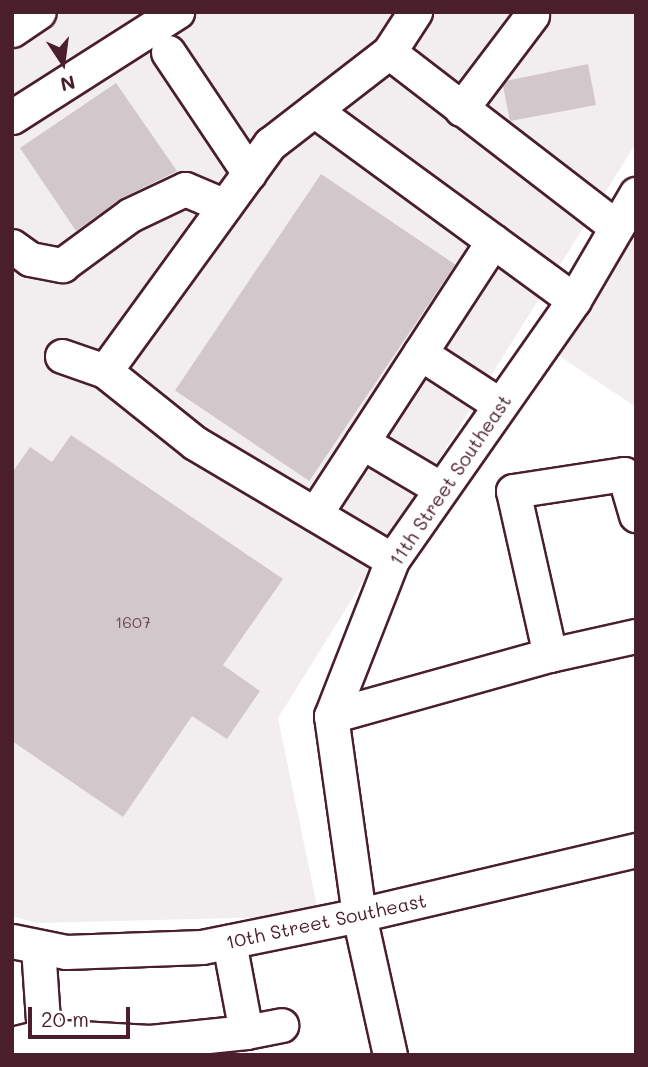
<!DOCTYPE html>
<html>
<head>
<meta charset="utf-8">
<style>
  body { margin:0 }
  #map { position:relative; width:648px; height:1067px; overflow:hidden; background:#fff; font-family:Mali,sans-serif }
  div>[style] { position:absolute }
  .built>* { inset:0; background:#f2eeef }
  .building>* { inset:0; background:#d2c7cb; transform-origin:0 0 }
  .roads { filter:drop-shadow(2px 0 #4a1f2b) drop-shadow(-2px 0 #4a1f2b) drop-shadow(0 2px #4a1f2b) drop-shadow(0 -2px #4a1f2b) }
  .minor>* { height:33px; margin:-16.5px; padding:0 16.5px; transform-origin:16.5px; border-radius:16.5px; background:#fff }
  span { translate:-50% -50%; white-space:nowrap; text-align:center; line-height:1.15; -webkit-text-stroke:5px #fff; paint-order:stroke }
  .number-label { font-size:16px; color:#6c4953 }
  .number-label span { -webkit-text-stroke-width:0 }
  .street-label { font-size:19px; color:#4a1f2b }
  .frame { position:absolute; inset:0; border:14px solid #4a1f2b; pointer-events:none }
  .north { position:absolute; left:28px; top:28px; width:70px; height:70px; -webkit-text-stroke:5px #fff; paint-order:stroke; rotate:167deg; font-size:19px; font-weight:700; line-height:28px; text-align:center; color:#4a1f2b }
  .north::after { content:''; display:block; margin:auto; width:24px; height:32px; background:#4a1f2b; clip-path:polygon(50% 0,100% 100%,50% 72%,0 100%) }
  .scale { position:absolute; left:28px; top:1007px; width:102px; height:32px; box-sizing:border-box; border:4px solid #4a1f2b; border-top:0; padding-left:9px; font-size:21px; line-height:24px; white-space:nowrap; color:#4a1f2b; -webkit-text-stroke:5px #fff; paint-order:stroke }
</style>
</head>
<body>
<div id="map">
  <div class="built">
    <i style="clip-path:polygon(64px 12px,636px 12px,636px 143px,278px 718px,319px 916px,37px 923px,12px 916px,12px 45px)"></i>
    <i style="clip-path:polygon(636px 234px,636px 407px,556px 354px)"></i>
  </div>
  <div class="building">
    <i style="clip-path:polygon(588px 64px,596px 105px,510px 121px,503px 86px,506px 81px)"></i>
    <i style="clip-path:polygon(116px 83px,177px 171px,122px 198px,76px 231px,20px 148px)"></i>
    <i style="left:321px;top:174px;width:162px;height:261px;rotate:34deg"></i>
    <i style="clip-path:polygon(71px 435px,283px 579px,223px 665px,260px 691px,227px 739px,192px 716px,123px 817px,12px 741px,12px 473px,30px 447px,52px 462px)"></i>
  </div>
  <div class="roads">
    <div class="minor">
      <i style="left:12px;top:30px;width:32px;rotate:-34deg"></i>
      <i style="left:168px;top:52px;width:146px;rotate:56.2deg"></i>
      <i style="left:389px;top:52px;width:287px;rotate:37.6deg"></i>
      <i style="left:461px;top:109px;width:118px;rotate:-52.9deg"></i>
      <i style="left:314px;top:110px;width:322px;rotate:36.2deg"></i>
      <i style="left:12px;top:117px;width:196px;rotate:-32.5deg"></i>
      <i style="left:12px;top:246px;width:22px;rotate:36deg"></i>
      <i style="left:30px;top:259px;width:33px;rotate:11deg"></i>
      <i style="left:62px;top:265px;width:84px;rotate:-36.3deg"></i>
      <i style="left:130px;top:215px;width:61px;rotate:-25.3deg"></i>
      <i style="left:185px;top:189px;width:43px;rotate:23deg"></i>
      <i style="left:420px;top:353px;width:95px;rotate:33deg"></i>
      <i style="left:62px;top:356px;width:46px;rotate:19.2deg"></i>
      <i style="left:105px;top:371px;width:115px;rotate:38.7deg"></i>
      <i style="left:195px;top:443px;width:229px;rotate:30.7deg"></i>
      <i style="left:105px;top:371px;width:281px;rotate:-54deg"></i>
      <i style="left:270px;top:144px;width:150px;rotate:-37.7deg"></i>
      <i style="left:389px;top:52px;width:48px;rotate:-57deg"></i>
      <i style="left:362px;top:442px;width:92px;rotate:30.7deg"></i>
      <i style="left:315px;top:514px;width:326px;rotate:-56.9deg"></i>
      <i style="left:550px;top:655px;width:168px;rotate:-102.7deg"></i>
      <i style="left:513px;top:491px;width:112px;rotate:-8.7deg"></i>
      <i style="left:624px;top:474px;width:43px;rotate:73.7deg"></i>
      <i style="left:331px;top:716px;width:227px;rotate:-15.6deg"></i>
      <i style="left:550px;top:655px;width:88px;rotate:-12.5deg"></i>
      <i style="left:12px;top:941px;width:55px;rotate:11.5deg"></i>
      <i style="left:66px;top:952px;width:136px;rotate:-2.1deg"></i>
      <i style="left:202px;top:947px;width:160px;rotate:-11.5deg"></i>
      <i style="left:359px;top:915px;width:285px;rotate:-13.2deg"></i>
      <i style="left:38px;top:947px;width:89px;rotate:86.1deg"></i>
      <i style="left:44px;top:1036px;width:106px;rotate:3.2deg"></i>
      <i style="left:150px;top:1042px;width:97px;rotate:-5.9deg"></i>
      <i style="left:246px;top:1032px;width:92px;rotate:-100.7deg"></i>
      <i style="left:246px;top:1032px;width:36px;rotate:-11deg"></i>
      <i style="left:12px;top:1044px;width:33px;rotate:-14deg"></i>
      <i style="left:390px;top:1055px;width:143px;rotate:-102.5deg"></i>
      <i style="left:359px;top:915px;width:201px;rotate:-98deg"></i>
      <i style="left:331px;top:716px;width:168px;rotate:-68.6deg"></i>
      <i style="left:392px;top:560px;width:317px;rotate:-55deg"></i>
      <i style="left:574px;top:300px;width:123px;rotate:-59.7deg"></i>
    </div>
  </div>
  <div class="number-label">
    <span style="left:133px;top:622px">1607</span>
  </div>
  <div class="street-label">
    <span style="left:450px;top:480px;rotate:-56deg">11th Street Southeast</span>
    <span style="left:326px;top:921px;rotate:-12deg">10th Street Southeast</span>
  </div>
  <div class="frame"></div>
  <div class="north">N</div>
  <div class="scale">20 m</div>
</div>
</body>
</html>
